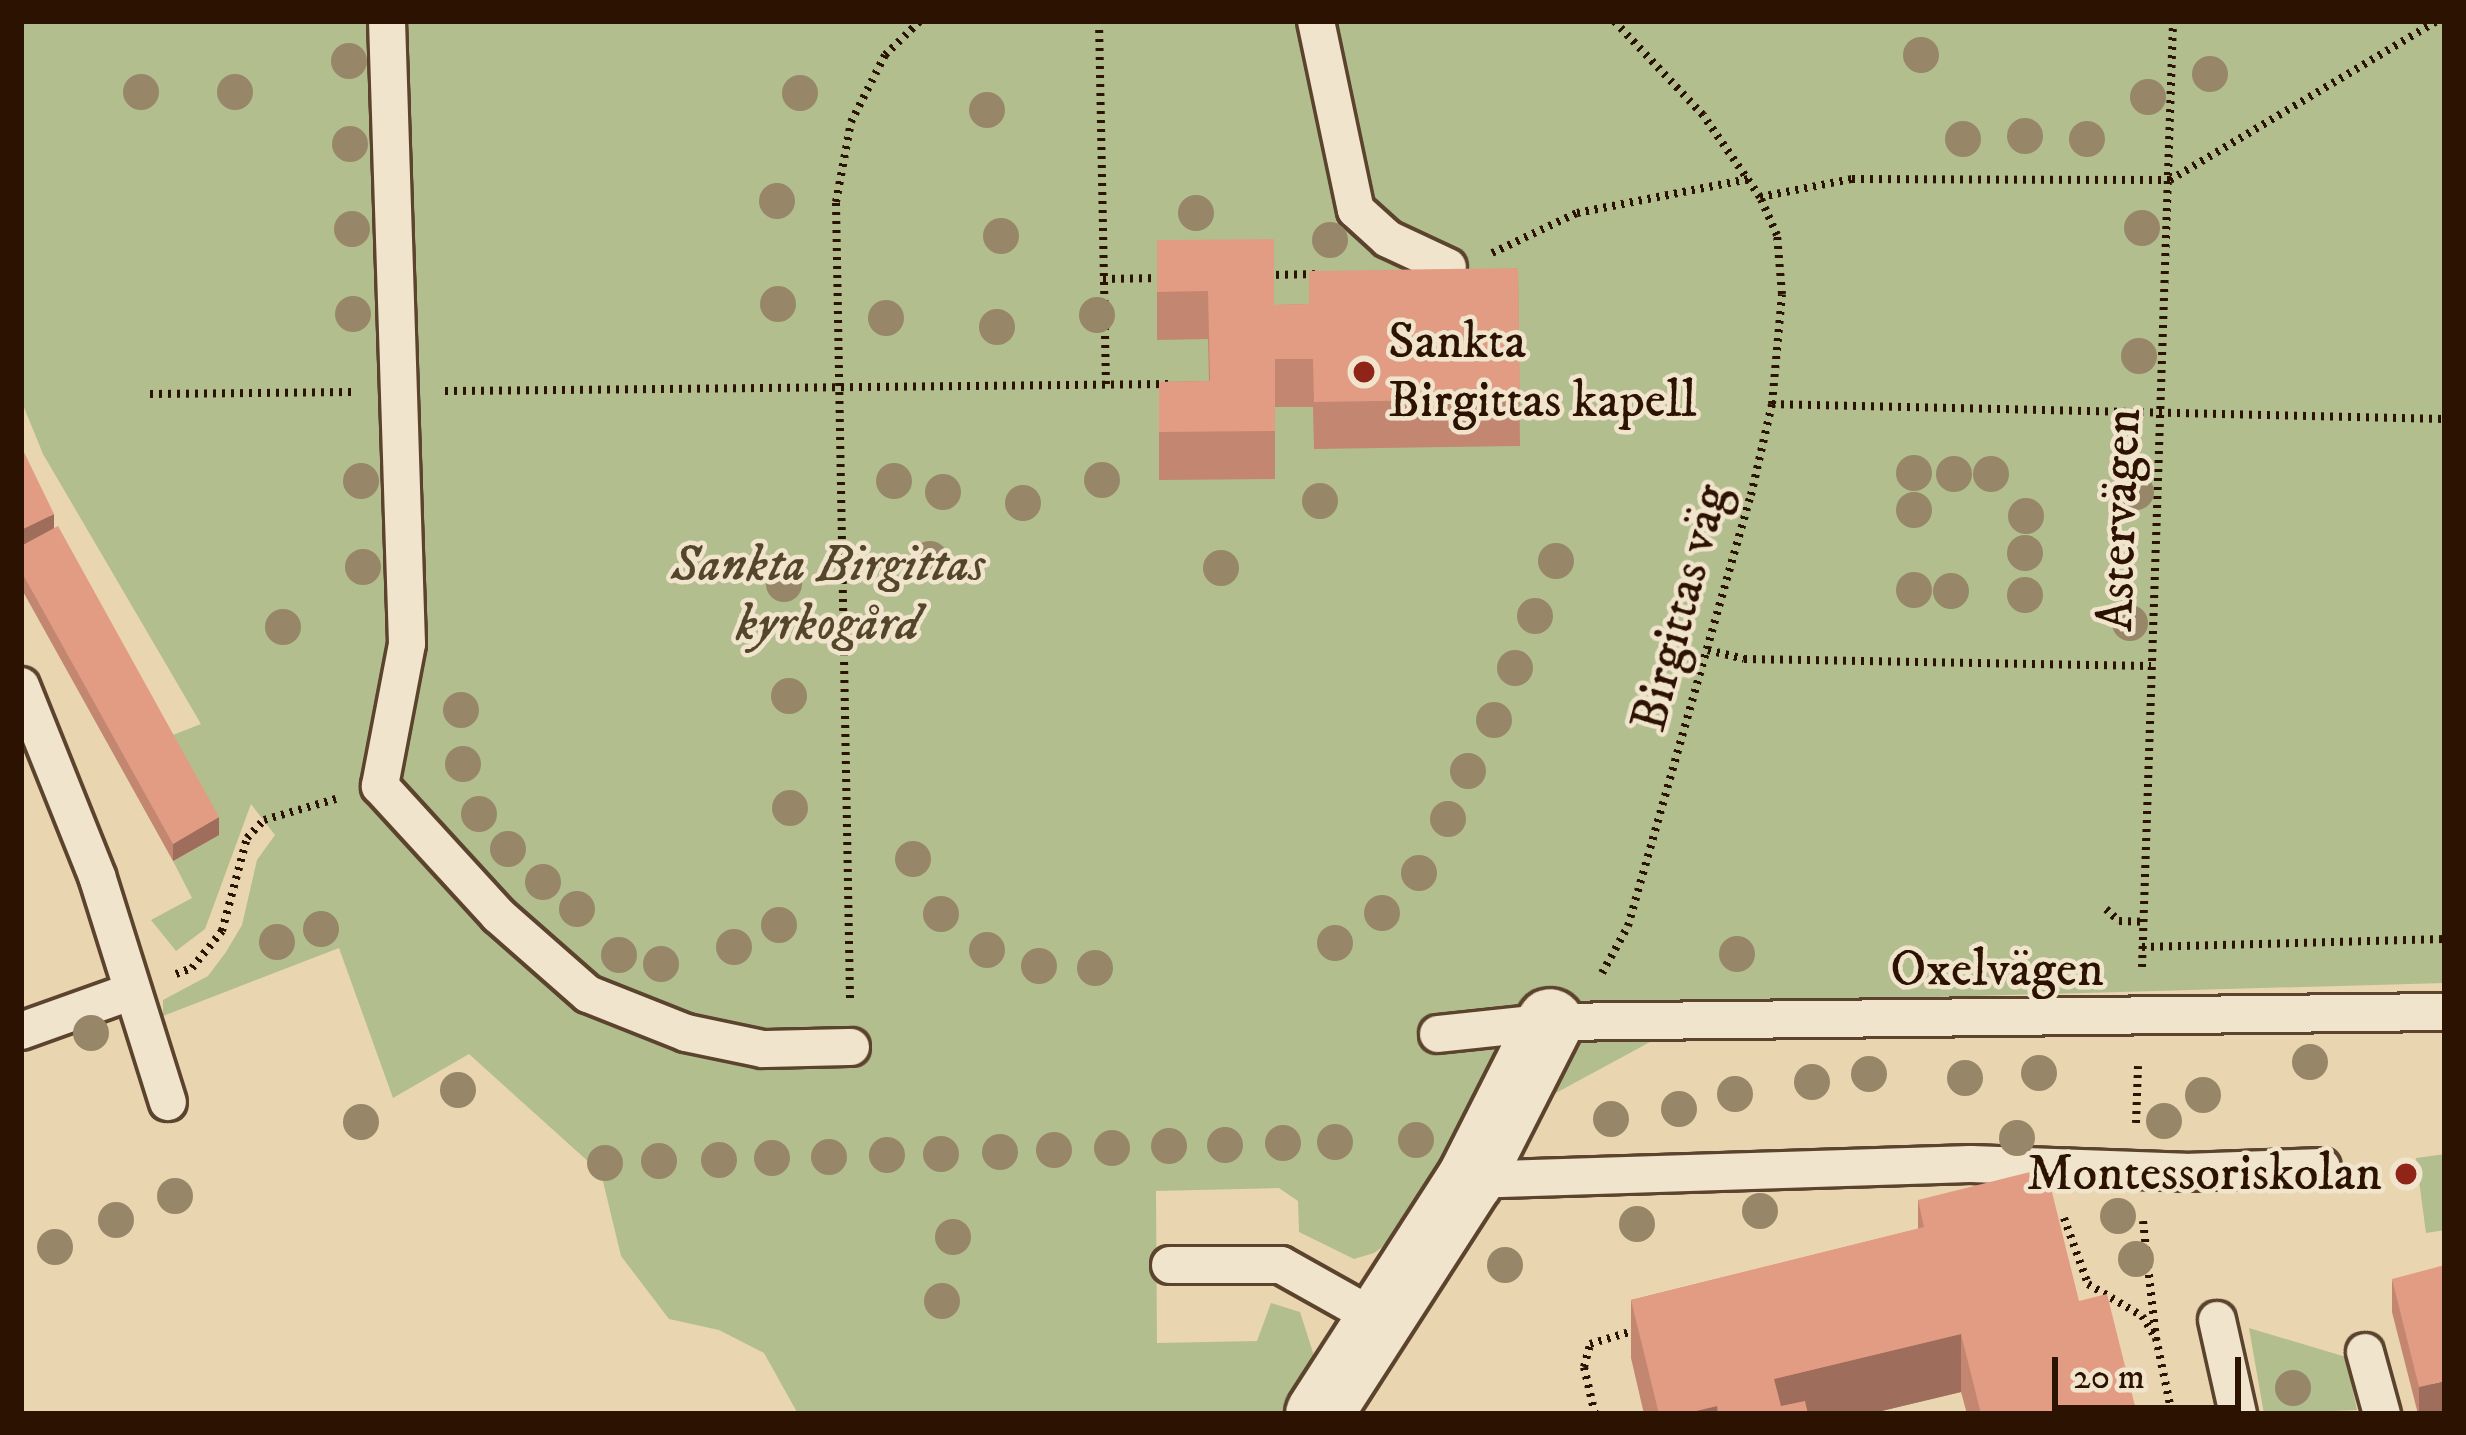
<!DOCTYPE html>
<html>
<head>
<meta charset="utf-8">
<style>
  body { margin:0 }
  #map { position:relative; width:2466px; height:1435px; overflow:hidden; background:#e9d5b0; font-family:"IM FELL DW Pica",serif }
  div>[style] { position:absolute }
  .green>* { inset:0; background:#b3be8e }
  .path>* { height:8px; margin-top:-4px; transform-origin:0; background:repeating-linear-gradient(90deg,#2c1201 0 3px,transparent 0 9px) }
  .roads { filter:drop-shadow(3px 0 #5b432d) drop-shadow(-3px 0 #5b432d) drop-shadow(0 3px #5b432d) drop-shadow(0 -3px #5b432d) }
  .lane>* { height:36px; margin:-18px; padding:0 18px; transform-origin:18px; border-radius:18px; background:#f1e4cc }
  .street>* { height:66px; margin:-33px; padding:0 33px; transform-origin:33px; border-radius:33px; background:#f1e4cc }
  .trees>* { width:36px; height:36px; margin:-18px; border-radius:50%; background:#978667 }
  .wall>* { inset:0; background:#c28671 }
  .shaded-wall>* { inset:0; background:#9e6d5c }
  .building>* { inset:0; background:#e29c83 }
  .dots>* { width:33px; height:33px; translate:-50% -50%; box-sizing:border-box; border:6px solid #f1e4cc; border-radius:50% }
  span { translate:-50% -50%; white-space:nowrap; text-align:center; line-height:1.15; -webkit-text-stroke:9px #f1e4cc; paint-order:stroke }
  .poi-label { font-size:51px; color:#2c1201 }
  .left { translate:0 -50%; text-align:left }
  .right { translate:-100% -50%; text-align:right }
  .street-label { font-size:51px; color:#2c1201 }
  .park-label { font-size:51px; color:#54462b; font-style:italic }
  .frame { position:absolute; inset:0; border:24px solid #2c1201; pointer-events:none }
  .scale { position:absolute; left:2052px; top:1357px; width:189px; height:54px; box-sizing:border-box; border:6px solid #2c1201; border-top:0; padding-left:15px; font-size:36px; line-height:42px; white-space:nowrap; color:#2c1201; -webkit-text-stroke:9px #f1e4cc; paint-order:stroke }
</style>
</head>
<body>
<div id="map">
  <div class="green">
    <i style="clip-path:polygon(21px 21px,2445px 21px,2445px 983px,1722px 1003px,1449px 1151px,1401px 1233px,1374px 1253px,1354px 1259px,1299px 1232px,1298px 1201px,1279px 1188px,1156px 1191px,1157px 1343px,1257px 1341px,1271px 1303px,1300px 1312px,1318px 1368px,1290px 1414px,798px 1414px,764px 1353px,719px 1330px,669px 1319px,621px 1256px,601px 1173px,469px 1054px,393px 1098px,339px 948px,163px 1016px,163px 1000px,208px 976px,226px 952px,242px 925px,257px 860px,275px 835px,251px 804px,205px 929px,176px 951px,151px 920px,192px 898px,173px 861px,219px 835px,165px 738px,201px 724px,43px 454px,21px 400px)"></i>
    <i style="clip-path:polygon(2445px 1154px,2445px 1230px,2426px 1233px,2416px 1158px)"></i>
    <i style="clip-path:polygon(2249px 1328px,2346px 1357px,2357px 1410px,2264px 1414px)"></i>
  </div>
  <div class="path">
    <i style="left:1099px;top:21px;width:364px;rotate:88.9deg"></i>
    <i style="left:1760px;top:197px;width:94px;rotate:-11.1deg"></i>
    <i style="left:1852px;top:179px;width:318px;rotate:0.2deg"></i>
    <i style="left:2170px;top:180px;width:311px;rotate:-30.8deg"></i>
    <i style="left:1492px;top:253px;width:94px;rotate:-25.2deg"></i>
    <i style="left:1577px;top:213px;width:175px;rotate:-11.2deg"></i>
    <i style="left:1267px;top:275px;width:51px;rotate:-1.1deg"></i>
    <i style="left:1103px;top:279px;width:59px;rotate:-1deg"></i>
    <i style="left:445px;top:391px;width:723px;rotate:-0.55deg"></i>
    <i style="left:150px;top:394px;width:202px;rotate:-0.6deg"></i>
    <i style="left:1772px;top:404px;width:673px;rotate:1.28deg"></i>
    <i style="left:1708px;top:650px;width:37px;rotate:14deg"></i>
    <i style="left:1744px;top:659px;width:407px;rotate:1deg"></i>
    <i style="left:2106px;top:909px;width:18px;rotate:43deg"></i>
    <i style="left:2119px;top:921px;width:24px;rotate:2deg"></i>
    <i style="left:2142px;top:947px;width:303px;rotate:-1.5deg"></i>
    <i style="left:2142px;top:967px;width:947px;rotate:-88.12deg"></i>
    <i style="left:1602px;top:973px;width:54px;rotate:-61deg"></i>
    <i style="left:1628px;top:926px;width:448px;rotate:-74.1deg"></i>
    <i style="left:1751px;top:495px;width:93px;rotate:-77deg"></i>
    <i style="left:1772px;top:404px;width:110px;rotate:-84.8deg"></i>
    <i style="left:1782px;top:294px;width:59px;rotate:-94.8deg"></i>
    <i style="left:1777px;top:235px;width:42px;rotate:-114.1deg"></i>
    <i style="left:1760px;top:197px;width:100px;rotate:-124.8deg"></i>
    <i style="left:1703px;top:115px;width:129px;rotate:-133.4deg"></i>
    <i style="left:176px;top:974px;width:17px;rotate:-21deg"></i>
    <i style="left:192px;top:968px;width:48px;rotate:-51deg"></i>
    <i style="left:222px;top:931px;width:96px;rotate:-75deg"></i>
    <i style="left:247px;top:838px;width:25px;rotate:-47deg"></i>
    <i style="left:264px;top:820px;width:75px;rotate:-16.3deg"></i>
    <i style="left:850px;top:998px;width:796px;rotate:-91.01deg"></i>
    <i style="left:836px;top:202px;width:81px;rotate:-79.4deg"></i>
    <i style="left:851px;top:122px;width:75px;rotate:-63.1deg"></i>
    <i style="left:885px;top:55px;width:49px;rotate:-44.2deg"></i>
    <i style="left:2136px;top:1123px;width:57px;rotate:-88deg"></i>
    <i style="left:2064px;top:1218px;width:70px;rotate:70deg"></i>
    <i style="left:2088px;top:1284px;width:63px;rotate:30.7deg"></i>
    <i style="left:2142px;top:1316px;width:26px;rotate:58deg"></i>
    <i style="left:2156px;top:1338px;width:78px;rotate:78.1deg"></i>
    <i style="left:2143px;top:1221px;width:118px;rotate:83.7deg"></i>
    <i style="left:1595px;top:1414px;width:48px;rotate:-103.2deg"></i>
    <i style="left:1584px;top:1367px;width:24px;rotate:-75deg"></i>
    <i style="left:1590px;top:1344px;width:51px;rotate:-17deg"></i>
  </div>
  <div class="roads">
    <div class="lane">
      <i style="left:387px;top:21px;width:623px;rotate:88.16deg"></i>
      <i style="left:407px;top:644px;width:145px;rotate:100.8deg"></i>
      <i style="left:380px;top:786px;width:175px;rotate:47.5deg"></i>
      <i style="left:498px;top:915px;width:120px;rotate:41.3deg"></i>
      <i style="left:588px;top:994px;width:105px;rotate:21.7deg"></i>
      <i style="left:686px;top:1033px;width:79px;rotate:11.7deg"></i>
      <i style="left:763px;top:1049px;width:88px;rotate:-1.3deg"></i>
      <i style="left:1316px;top:21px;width:193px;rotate:78.1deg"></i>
      <i style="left:1356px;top:210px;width:43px;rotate:42.2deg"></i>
      <i style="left:1388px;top:239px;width:66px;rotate:25deg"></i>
      <i style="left:21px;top:686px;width:205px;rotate:68.2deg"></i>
      <i style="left:97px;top:876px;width:237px;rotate:72.6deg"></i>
      <i style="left:21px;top:1031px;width:116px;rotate:-19.7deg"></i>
      <i style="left:1438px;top:1034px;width:113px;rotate:-6.1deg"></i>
      <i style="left:1550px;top:1022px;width:895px;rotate:-0.64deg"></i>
      <i style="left:1470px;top:1180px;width:501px;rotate:-1.83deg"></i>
      <i style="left:1971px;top:1164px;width:214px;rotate:2.1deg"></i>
      <i style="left:2185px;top:1172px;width:137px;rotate:-2.1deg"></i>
      <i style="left:1170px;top:1265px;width:111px"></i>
      <i style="left:1281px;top:1265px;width:112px;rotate:29.3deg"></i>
      <i style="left:2217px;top:1320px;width:96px;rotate:77.4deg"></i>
      <i style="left:2365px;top:1352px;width:64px;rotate:74.7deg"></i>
    </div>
    <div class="street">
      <i style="left:1319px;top:1414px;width:278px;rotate:-57.2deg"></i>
      <i style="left:1470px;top:1180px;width:177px;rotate:-63.1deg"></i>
    </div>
  </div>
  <div class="trees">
    <i style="left:1921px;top:55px"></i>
    <i style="left:349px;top:61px"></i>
    <i style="left:2210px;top:74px"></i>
    <i style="left:141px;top:92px"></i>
    <i style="left:235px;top:92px"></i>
    <i style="left:800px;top:93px"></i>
    <i style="left:2148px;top:97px"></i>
    <i style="left:987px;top:110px"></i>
    <i style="left:2025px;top:136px"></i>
    <i style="left:1963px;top:139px"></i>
    <i style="left:2087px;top:139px"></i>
    <i style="left:350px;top:144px"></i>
    <i style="left:777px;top:201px"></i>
    <i style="left:1196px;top:213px"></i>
    <i style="left:2142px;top:228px"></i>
    <i style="left:352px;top:229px"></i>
    <i style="left:1001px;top:236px"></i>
    <i style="left:1330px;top:240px"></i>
    <i style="left:778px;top:304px"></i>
    <i style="left:353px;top:314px"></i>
    <i style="left:1097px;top:315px"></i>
    <i style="left:886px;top:318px"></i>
    <i style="left:997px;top:327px"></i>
    <i style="left:2139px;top:356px"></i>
    <i style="left:1914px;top:473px"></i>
    <i style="left:1954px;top:474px"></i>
    <i style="left:1991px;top:474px"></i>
    <i style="left:1102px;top:480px"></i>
    <i style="left:361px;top:481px"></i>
    <i style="left:894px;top:481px"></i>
    <i style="left:943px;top:492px"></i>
    <i style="left:2136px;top:492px"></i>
    <i style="left:1320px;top:501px"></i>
    <i style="left:1023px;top:503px"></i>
    <i style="left:1914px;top:510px"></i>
    <i style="left:2026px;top:516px"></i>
    <i style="left:2025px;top:553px"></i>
    <i style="left:930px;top:559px"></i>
    <i style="left:1556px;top:561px"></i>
    <i style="left:363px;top:567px"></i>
    <i style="left:1221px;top:568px"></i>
    <i style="left:784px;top:584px"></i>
    <i style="left:1914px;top:590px"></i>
    <i style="left:1951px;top:591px"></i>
    <i style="left:2025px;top:595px"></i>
    <i style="left:1535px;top:616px"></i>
    <i style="left:2130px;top:623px"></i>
    <i style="left:283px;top:627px"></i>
    <i style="left:1515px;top:668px"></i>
    <i style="left:789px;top:696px"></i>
    <i style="left:461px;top:710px"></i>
    <i style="left:1494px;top:720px"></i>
    <i style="left:463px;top:764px"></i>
    <i style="left:1468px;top:771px"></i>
    <i style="left:790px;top:808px"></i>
    <i style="left:479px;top:814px"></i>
    <i style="left:1448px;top:819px"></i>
    <i style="left:508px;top:849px"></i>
    <i style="left:913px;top:859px"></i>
    <i style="left:1419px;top:873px"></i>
    <i style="left:543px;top:882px"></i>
    <i style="left:577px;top:909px"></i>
    <i style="left:1382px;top:913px"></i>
    <i style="left:941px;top:914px"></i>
    <i style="left:779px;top:925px"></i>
    <i style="left:321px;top:929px"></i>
    <i style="left:277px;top:942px"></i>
    <i style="left:1335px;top:943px"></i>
    <i style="left:734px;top:947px"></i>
    <i style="left:987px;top:950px"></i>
    <i style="left:1737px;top:954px"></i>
    <i style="left:619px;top:955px"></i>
    <i style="left:661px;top:964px"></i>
    <i style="left:1039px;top:966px"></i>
    <i style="left:1095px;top:968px"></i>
    <i style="left:91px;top:1033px"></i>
    <i style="left:2310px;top:1062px"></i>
    <i style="left:2039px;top:1073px"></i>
    <i style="left:1869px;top:1074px"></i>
    <i style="left:1965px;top:1078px"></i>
    <i style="left:1812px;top:1082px"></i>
    <i style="left:458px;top:1090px"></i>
    <i style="left:1735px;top:1094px"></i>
    <i style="left:2203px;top:1095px"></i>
    <i style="left:1679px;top:1109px"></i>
    <i style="left:1611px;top:1119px"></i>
    <i style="left:2164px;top:1121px"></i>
    <i style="left:361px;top:1122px"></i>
    <i style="left:2017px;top:1138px"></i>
    <i style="left:1416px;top:1140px"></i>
    <i style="left:1335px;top:1142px"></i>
    <i style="left:1283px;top:1143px"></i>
    <i style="left:1225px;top:1145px"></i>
    <i style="left:1169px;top:1146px"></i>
    <i style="left:1112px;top:1148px"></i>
    <i style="left:1054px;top:1150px"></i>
    <i style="left:1000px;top:1152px"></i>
    <i style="left:941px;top:1154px"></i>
    <i style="left:887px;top:1155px"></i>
    <i style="left:829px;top:1157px"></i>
    <i style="left:772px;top:1158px"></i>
    <i style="left:719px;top:1160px"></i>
    <i style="left:659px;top:1161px"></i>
    <i style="left:605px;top:1163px"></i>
    <i style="left:175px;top:1196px"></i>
    <i style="left:1760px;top:1211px"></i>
    <i style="left:2118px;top:1216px"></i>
    <i style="left:116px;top:1220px"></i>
    <i style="left:1637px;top:1224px"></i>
    <i style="left:953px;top:1237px"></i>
    <i style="left:55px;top:1247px"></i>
    <i style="left:2136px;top:1259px"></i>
    <i style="left:1505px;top:1265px"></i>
    <i style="left:942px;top:1301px"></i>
    <i style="left:2293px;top:1388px"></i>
  </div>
  <div class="wall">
    <i style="clip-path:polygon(1157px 240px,1274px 305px,1309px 304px,1518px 268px,1520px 446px,1314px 449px,1313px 407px,1275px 407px,1275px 479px,1159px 480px,1159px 382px,1209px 381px,1208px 339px,1157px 340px)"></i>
    <i style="clip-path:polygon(21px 446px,54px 528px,219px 835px,173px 861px,21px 588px)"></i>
    <i style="clip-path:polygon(1918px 1200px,2079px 1301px,2137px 1414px,1967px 1414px,1961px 1392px,1869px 1414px,1644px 1414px,1631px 1358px,1631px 1300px,1918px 1229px)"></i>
    <i style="clip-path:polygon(2392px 1279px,2445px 1414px,2418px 1414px,2392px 1312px)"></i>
  </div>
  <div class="shaded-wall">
    <i style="clip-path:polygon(54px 514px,54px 532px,21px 548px,21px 530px)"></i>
    <i style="clip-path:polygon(219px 817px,219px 835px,173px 861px,173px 844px)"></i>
    <i style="clip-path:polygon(1961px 1334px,1961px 1392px,1869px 1414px,1774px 1414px,1774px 1379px)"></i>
    <i style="clip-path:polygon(2445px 1381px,2445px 1414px,2419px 1414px,2419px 1387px)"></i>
    <i style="clip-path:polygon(1717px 1406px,1717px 1414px,1683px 1414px)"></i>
  </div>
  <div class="building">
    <i style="clip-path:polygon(1274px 239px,1274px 305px,1309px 304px,1309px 271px,1518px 268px,1520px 399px,1314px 402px,1313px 359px,1275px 359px,1275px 431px,1159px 432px,1159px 382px,1210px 381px,1208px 291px,1157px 292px,1157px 240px)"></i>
    <i style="clip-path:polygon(21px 446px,54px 514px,21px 530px)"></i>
    <i style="clip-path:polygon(58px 526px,219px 817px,173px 844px,21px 571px,21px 546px)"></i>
    <i style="clip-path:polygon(2046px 1168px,2079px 1301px,2107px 1294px,2137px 1414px,1981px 1414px,1961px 1334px,1774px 1379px,1781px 1406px,1805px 1401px,1808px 1414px,1719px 1414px,1717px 1406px,1683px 1414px,1659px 1414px,1631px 1300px,1924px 1227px,1918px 1200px)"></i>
    <i style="clip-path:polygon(2445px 1265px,2445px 1381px,2419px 1387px,2392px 1279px)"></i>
  </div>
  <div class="dots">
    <i style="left:1364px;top:372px;background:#8f2418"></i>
    <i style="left:2406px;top:1174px;background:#8f2418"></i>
  </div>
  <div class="poi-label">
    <span class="left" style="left:1388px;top:372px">Sankta<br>Birgittas kapell</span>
    <span class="right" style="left:2382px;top:1174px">Montessoriskolan</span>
  </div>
  <div class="street-label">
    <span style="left:2120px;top:520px;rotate:-88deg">Astervägen</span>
    <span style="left:1681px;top:608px;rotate:-75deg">Birgittas väg</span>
    <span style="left:1997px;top:970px">Oxelvägen</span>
  </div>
  <div class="park-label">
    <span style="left:828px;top:595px">Sankta Birgittas<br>kyrkogård</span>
  </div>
  <div class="frame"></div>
  <div class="scale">20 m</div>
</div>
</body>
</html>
